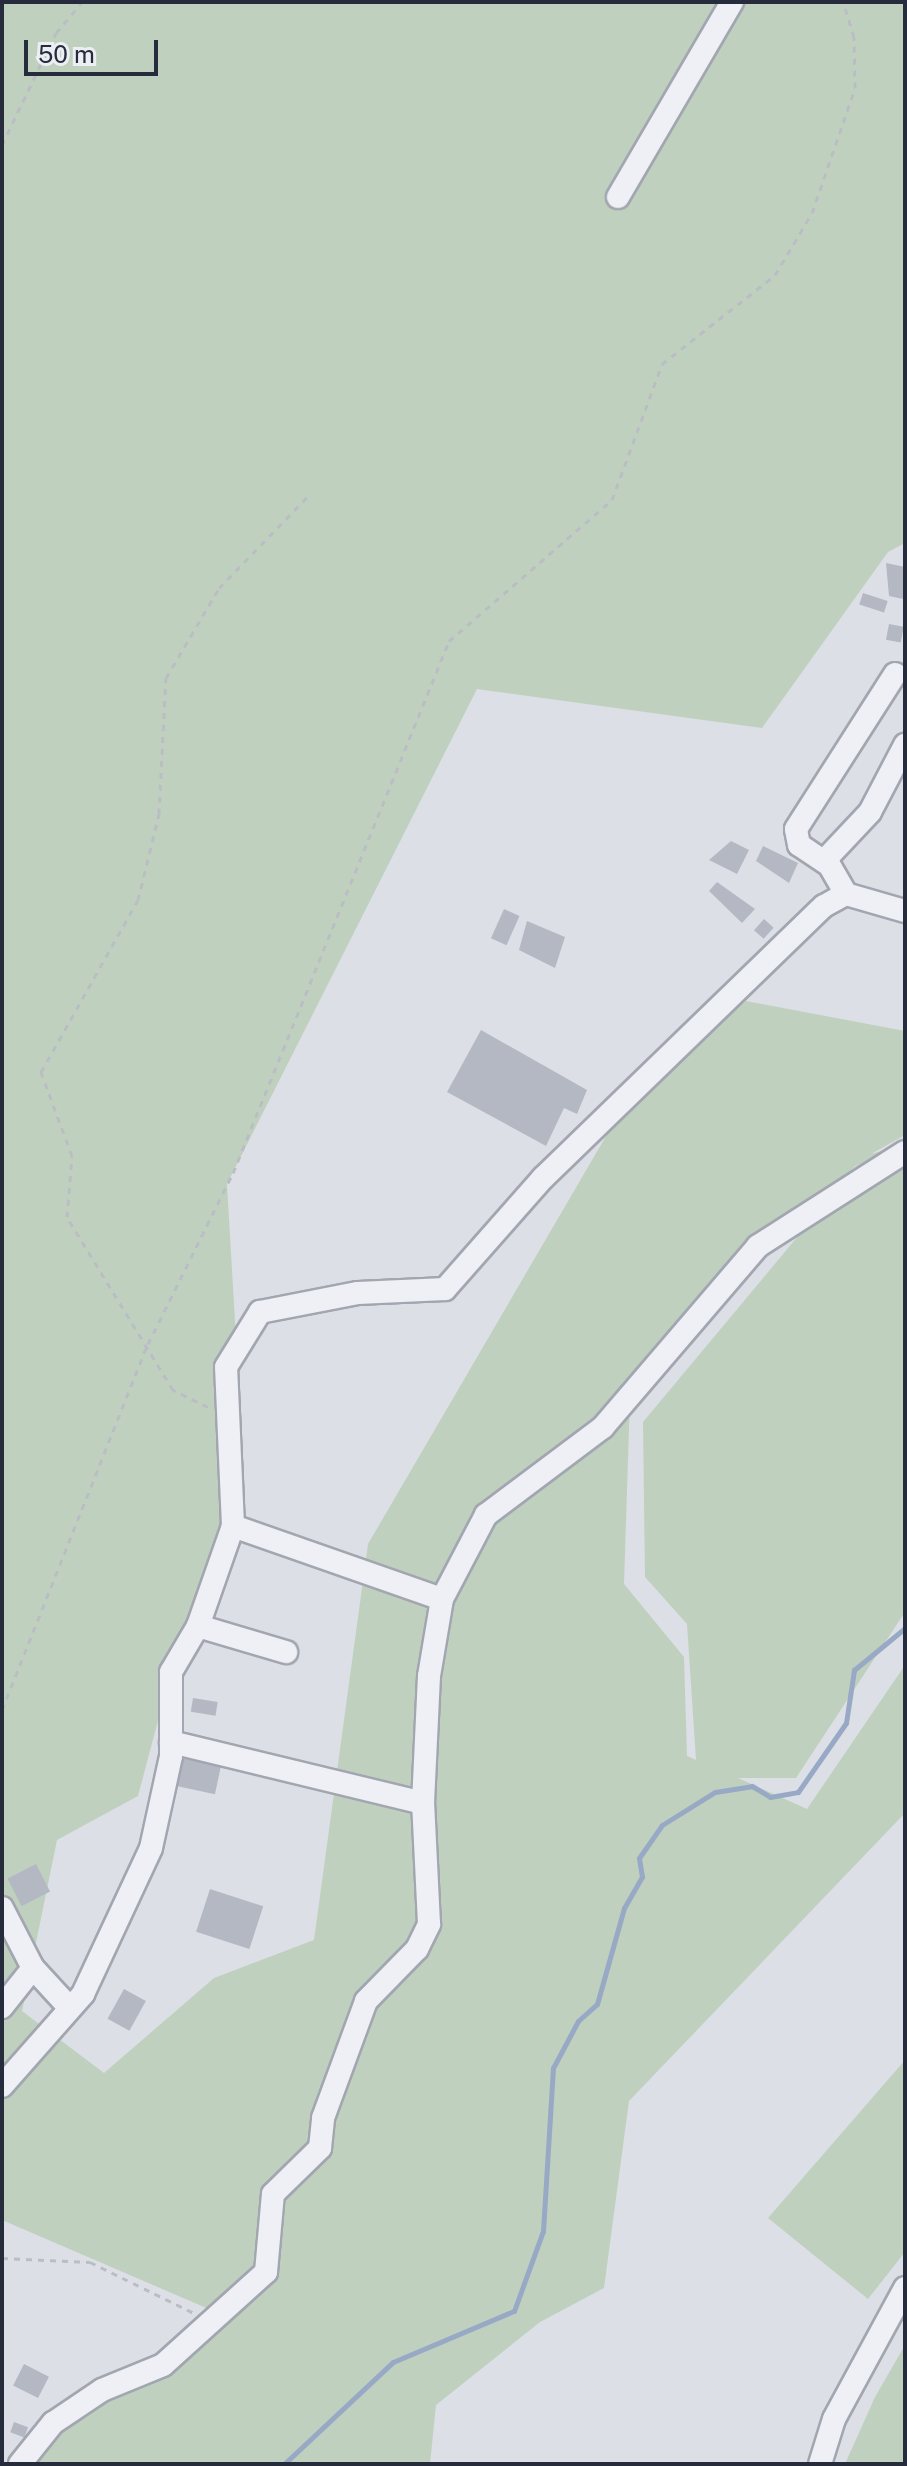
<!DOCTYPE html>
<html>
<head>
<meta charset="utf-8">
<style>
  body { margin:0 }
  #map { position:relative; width:907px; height:2466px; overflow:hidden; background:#dcdfe6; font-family:"Public Sans",sans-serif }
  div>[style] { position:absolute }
  .green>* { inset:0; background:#c0d0be }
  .stream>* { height:5px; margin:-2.5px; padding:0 2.5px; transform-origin:2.5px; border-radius:2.5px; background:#98a9c6 }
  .building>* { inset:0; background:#b4b8c3; transform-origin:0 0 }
  .path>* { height:3px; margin-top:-1.5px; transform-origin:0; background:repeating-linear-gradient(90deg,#bbbdc5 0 6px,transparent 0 12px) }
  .roads { filter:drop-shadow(2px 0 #a2a6b0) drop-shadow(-2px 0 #a2a6b0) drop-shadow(0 2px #a2a6b0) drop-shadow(0 -2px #a2a6b0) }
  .minor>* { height:22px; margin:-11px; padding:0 11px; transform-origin:11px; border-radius:11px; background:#eff0f5 }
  span { translate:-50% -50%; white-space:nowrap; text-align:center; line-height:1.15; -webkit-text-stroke:6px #eceef4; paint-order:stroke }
  .frame { position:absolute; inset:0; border:4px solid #272c3c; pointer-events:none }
  .scale { position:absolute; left:24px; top:40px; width:134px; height:36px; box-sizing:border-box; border:4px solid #272c3c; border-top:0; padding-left:10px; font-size:24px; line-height:28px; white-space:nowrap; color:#272c3c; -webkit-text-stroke:6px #eceef4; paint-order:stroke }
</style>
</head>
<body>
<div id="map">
  <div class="green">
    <i style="clip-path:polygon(evenodd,2px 2px,905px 2px,905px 543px,888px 552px,762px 728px,477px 689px,227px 1184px,245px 1493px,198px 1626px,171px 1672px,138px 1796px,57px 1840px,22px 2011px,104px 2073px,214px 1978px,314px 1940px,368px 1544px,630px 1095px,746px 1001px,905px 1031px,905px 1135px,871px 1154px,905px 1144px,905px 1612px,796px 1778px,738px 1778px,807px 1809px,905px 1665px,905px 1813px,629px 2101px,604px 2288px,540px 2322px,436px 2405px,430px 2464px,21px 2464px,53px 2423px,218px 2313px,2px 2220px,2px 2px,859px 1163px,643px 1422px,645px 1577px,687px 1624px,696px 1760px,687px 1756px,684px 1657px,624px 1584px,630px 1397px,711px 1300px,859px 1163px)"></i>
    <i style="clip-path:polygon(905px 2060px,905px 2252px,868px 2299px,768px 2218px)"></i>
    <i style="clip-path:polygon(905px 2345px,905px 2464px,845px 2464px,875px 2397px)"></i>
  </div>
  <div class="stream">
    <i style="left:284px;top:2464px;width:149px;rotate:-43.1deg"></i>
    <i style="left:393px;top:2362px;width:131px;rotate:-22.9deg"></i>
    <i style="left:514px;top:2311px;width:85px;rotate:-70.1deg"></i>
    <i style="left:543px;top:2231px;width:163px;rotate:-86.5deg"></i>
    <i style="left:553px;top:2068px;width:53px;rotate:-62deg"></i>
    <i style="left:578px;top:2021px;width:25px;rotate:-42deg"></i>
    <i style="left:597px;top:2004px;width:100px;rotate:-74.3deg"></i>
    <i style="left:624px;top:1908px;width:36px;rotate:-60deg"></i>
    <i style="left:642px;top:1877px;width:19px;rotate:-99deg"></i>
    <i style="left:639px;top:1858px;width:40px;rotate:-55.1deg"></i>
    <i style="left:662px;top:1825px;width:62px;rotate:-31.9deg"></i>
    <i style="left:715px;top:1792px;width:37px;rotate:-9deg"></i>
    <i style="left:752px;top:1786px;width:21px;rotate:31deg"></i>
    <i style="left:770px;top:1797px;width:28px;rotate:-10deg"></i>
    <i style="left:798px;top:1792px;width:84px;rotate:-55.2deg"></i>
    <i style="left:846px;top:1723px;width:54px;rotate:-81.4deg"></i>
    <i style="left:854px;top:1670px;width:66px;rotate:-39.5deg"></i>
  </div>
  <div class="building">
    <i style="clip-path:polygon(886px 563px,905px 567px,903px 599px,889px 596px)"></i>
    <i style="left:863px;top:593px;width:26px;height:12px;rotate:18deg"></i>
    <i style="left:889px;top:624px;width:15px;height:16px;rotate:11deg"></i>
    <i style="clip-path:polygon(731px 841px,749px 850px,737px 874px,709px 860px)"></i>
    <i style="clip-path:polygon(763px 846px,798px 863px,789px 883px,756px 861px)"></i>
    <i style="clip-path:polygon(717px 882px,755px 909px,742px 923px,709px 891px)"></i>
    <i style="left:504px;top:909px;width:17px;height:32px;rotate:24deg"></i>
    <i style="left:764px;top:919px;width:13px;height:15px;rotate:42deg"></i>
    <i style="clip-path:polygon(527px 921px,565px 937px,555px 968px,519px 950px)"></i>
    <i style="clip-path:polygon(481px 1030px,587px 1090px,577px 1114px,564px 1108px,546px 1146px,447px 1092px)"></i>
    <i style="left:193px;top:1698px;width:25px;height:14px;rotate:9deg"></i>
    <i style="left:184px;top:1757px;width:38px;height:30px;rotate:12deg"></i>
    <i style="left:36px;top:1864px;width:31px;height:32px;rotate:63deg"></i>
    <i style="left:210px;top:1889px;width:56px;height:45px;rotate:18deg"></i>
    <i style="left:124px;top:1989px;width:25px;height:34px;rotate:29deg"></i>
    <i style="left:24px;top:2364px;width:28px;height:24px;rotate:27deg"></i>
    <i style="left:14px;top:2422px;width:15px;height:11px;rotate:20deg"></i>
  </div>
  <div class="path">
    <i style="left:2px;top:145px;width:124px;rotate:-64.3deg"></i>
    <i style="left:56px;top:33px;width:40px;rotate:-50deg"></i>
    <i style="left:208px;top:1407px;width:39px;rotate:-154deg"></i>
    <i style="left:173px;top:1390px;width:203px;rotate:-121.5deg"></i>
    <i style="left:67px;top:1217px;width:61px;rotate:-85.3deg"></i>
    <i style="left:72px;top:1156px;width:90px;rotate:-110.3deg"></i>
    <i style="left:41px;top:1072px;width:197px;rotate:-60.6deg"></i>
    <i style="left:138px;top:900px;width:89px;rotate:-76.3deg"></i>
    <i style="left:159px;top:814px;width:136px;rotate:-87.1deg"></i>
    <i style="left:166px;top:678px;width:104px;rotate:-59.5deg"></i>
    <i style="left:219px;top:588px;width:132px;rotate:-45.9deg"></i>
    <i style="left:2px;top:1710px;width:394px;rotate:-68.3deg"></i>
    <i style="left:148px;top:1344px;width:191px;rotate:-63.6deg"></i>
    <i style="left:233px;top:1173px;width:574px;rotate:-67.9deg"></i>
    <i style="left:449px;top:641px;width:216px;rotate:-40.9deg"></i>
    <i style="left:612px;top:500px;width:145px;rotate:-69.8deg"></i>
    <i style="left:662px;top:364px;width:144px;rotate:-38.2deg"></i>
    <i style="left:775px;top:275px;width:72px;rotate:-59.2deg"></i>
    <i style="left:812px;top:213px;width:132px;rotate:-71deg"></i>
    <i style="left:855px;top:88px;width:51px;rotate:-91.1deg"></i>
    <i style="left:854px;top:37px;width:37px;rotate:-107deg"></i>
    <i style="left:2px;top:2258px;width:88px;rotate:2.6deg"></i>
    <i style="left:90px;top:2262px;width:116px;rotate:26.1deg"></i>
  </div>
  <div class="roads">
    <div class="minor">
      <i style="left:618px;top:197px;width:226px;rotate:-59.7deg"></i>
      <i style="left:824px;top:861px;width:67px;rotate:-46.8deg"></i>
      <i style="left:870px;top:812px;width:76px;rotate:-62.4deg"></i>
      <i style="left:846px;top:894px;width:34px;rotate:-120deg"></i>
      <i style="left:829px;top:865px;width:36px;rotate:-146deg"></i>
      <i style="left:799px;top:845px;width:16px;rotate:-101deg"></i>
      <i style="left:796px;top:829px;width:184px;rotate:-57.4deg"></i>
      <i style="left:233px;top:1526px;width:221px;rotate:19.3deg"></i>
      <i style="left:198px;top:1626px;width:92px;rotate:16.5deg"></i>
      <i style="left:171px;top:1742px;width:259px;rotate:13.6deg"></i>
      <i style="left:2px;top:1908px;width:68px;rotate:62.7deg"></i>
      <i style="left:33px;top:1968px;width:50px;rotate:128.5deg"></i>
      <i style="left:33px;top:1968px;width:50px;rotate:47.4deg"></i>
      <i style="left:2px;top:2086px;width:123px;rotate:-48.6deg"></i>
      <i style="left:83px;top:1994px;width:161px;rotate:-65deg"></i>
      <i style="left:151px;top:1848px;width:94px;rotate:-77.7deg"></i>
      <i style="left:171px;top:1756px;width:84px;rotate:-90deg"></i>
      <i style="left:171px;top:1672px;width:53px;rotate:-59.6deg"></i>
      <i style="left:198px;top:1626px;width:106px;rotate:-70.7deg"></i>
      <i style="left:233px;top:1526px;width:159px;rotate:-92.5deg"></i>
      <i style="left:226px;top:1367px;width:65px;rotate:-58.3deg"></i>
      <i style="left:260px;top:1312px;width:100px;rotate:-11deg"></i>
      <i style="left:358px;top:1293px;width:87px;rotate:-2.6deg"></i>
      <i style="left:445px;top:1289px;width:148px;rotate:-48.6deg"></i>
      <i style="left:543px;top:1178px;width:391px;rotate:-44.1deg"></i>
      <i style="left:824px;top:906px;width:25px;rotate:-29deg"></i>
      <i style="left:846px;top:894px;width:61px;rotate:16.1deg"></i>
      <i style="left:20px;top:2464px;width:53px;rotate:-51.2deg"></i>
      <i style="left:53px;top:2423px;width:59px;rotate:-34deg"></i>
      <i style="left:102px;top:2390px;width:66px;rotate:-22.3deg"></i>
      <i style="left:163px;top:2365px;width:139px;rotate:-42.1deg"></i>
      <i style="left:266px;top:2272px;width:78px;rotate:-84.9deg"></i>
      <i style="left:273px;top:2194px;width:66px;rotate:-44.4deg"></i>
      <i style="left:320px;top:2148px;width:30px;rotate:-84deg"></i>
      <i style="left:323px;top:2118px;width:125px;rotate:-69.8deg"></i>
      <i style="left:366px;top:2001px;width:73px;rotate:-45.6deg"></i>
      <i style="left:417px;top:1949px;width:28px;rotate:-64deg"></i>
      <i style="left:429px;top:1924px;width:121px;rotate:-92.8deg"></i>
      <i style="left:423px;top:1803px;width:127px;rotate:-87.3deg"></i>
      <i style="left:429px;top:1676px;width:78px;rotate:-80.4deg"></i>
      <i style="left:442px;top:1599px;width:95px;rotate:-62.4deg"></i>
      <i style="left:486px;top:1515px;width:146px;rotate:-36.9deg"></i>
      <i style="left:603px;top:1427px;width:238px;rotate:-49.4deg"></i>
      <i style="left:758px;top:1246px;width:174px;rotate:-32.6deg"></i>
      <i style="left:820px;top:2464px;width:47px;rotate:-72.7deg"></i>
      <i style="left:834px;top:2419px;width:149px;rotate:-61.5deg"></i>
    </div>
  </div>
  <div class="frame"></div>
  <div class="scale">50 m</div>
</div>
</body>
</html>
